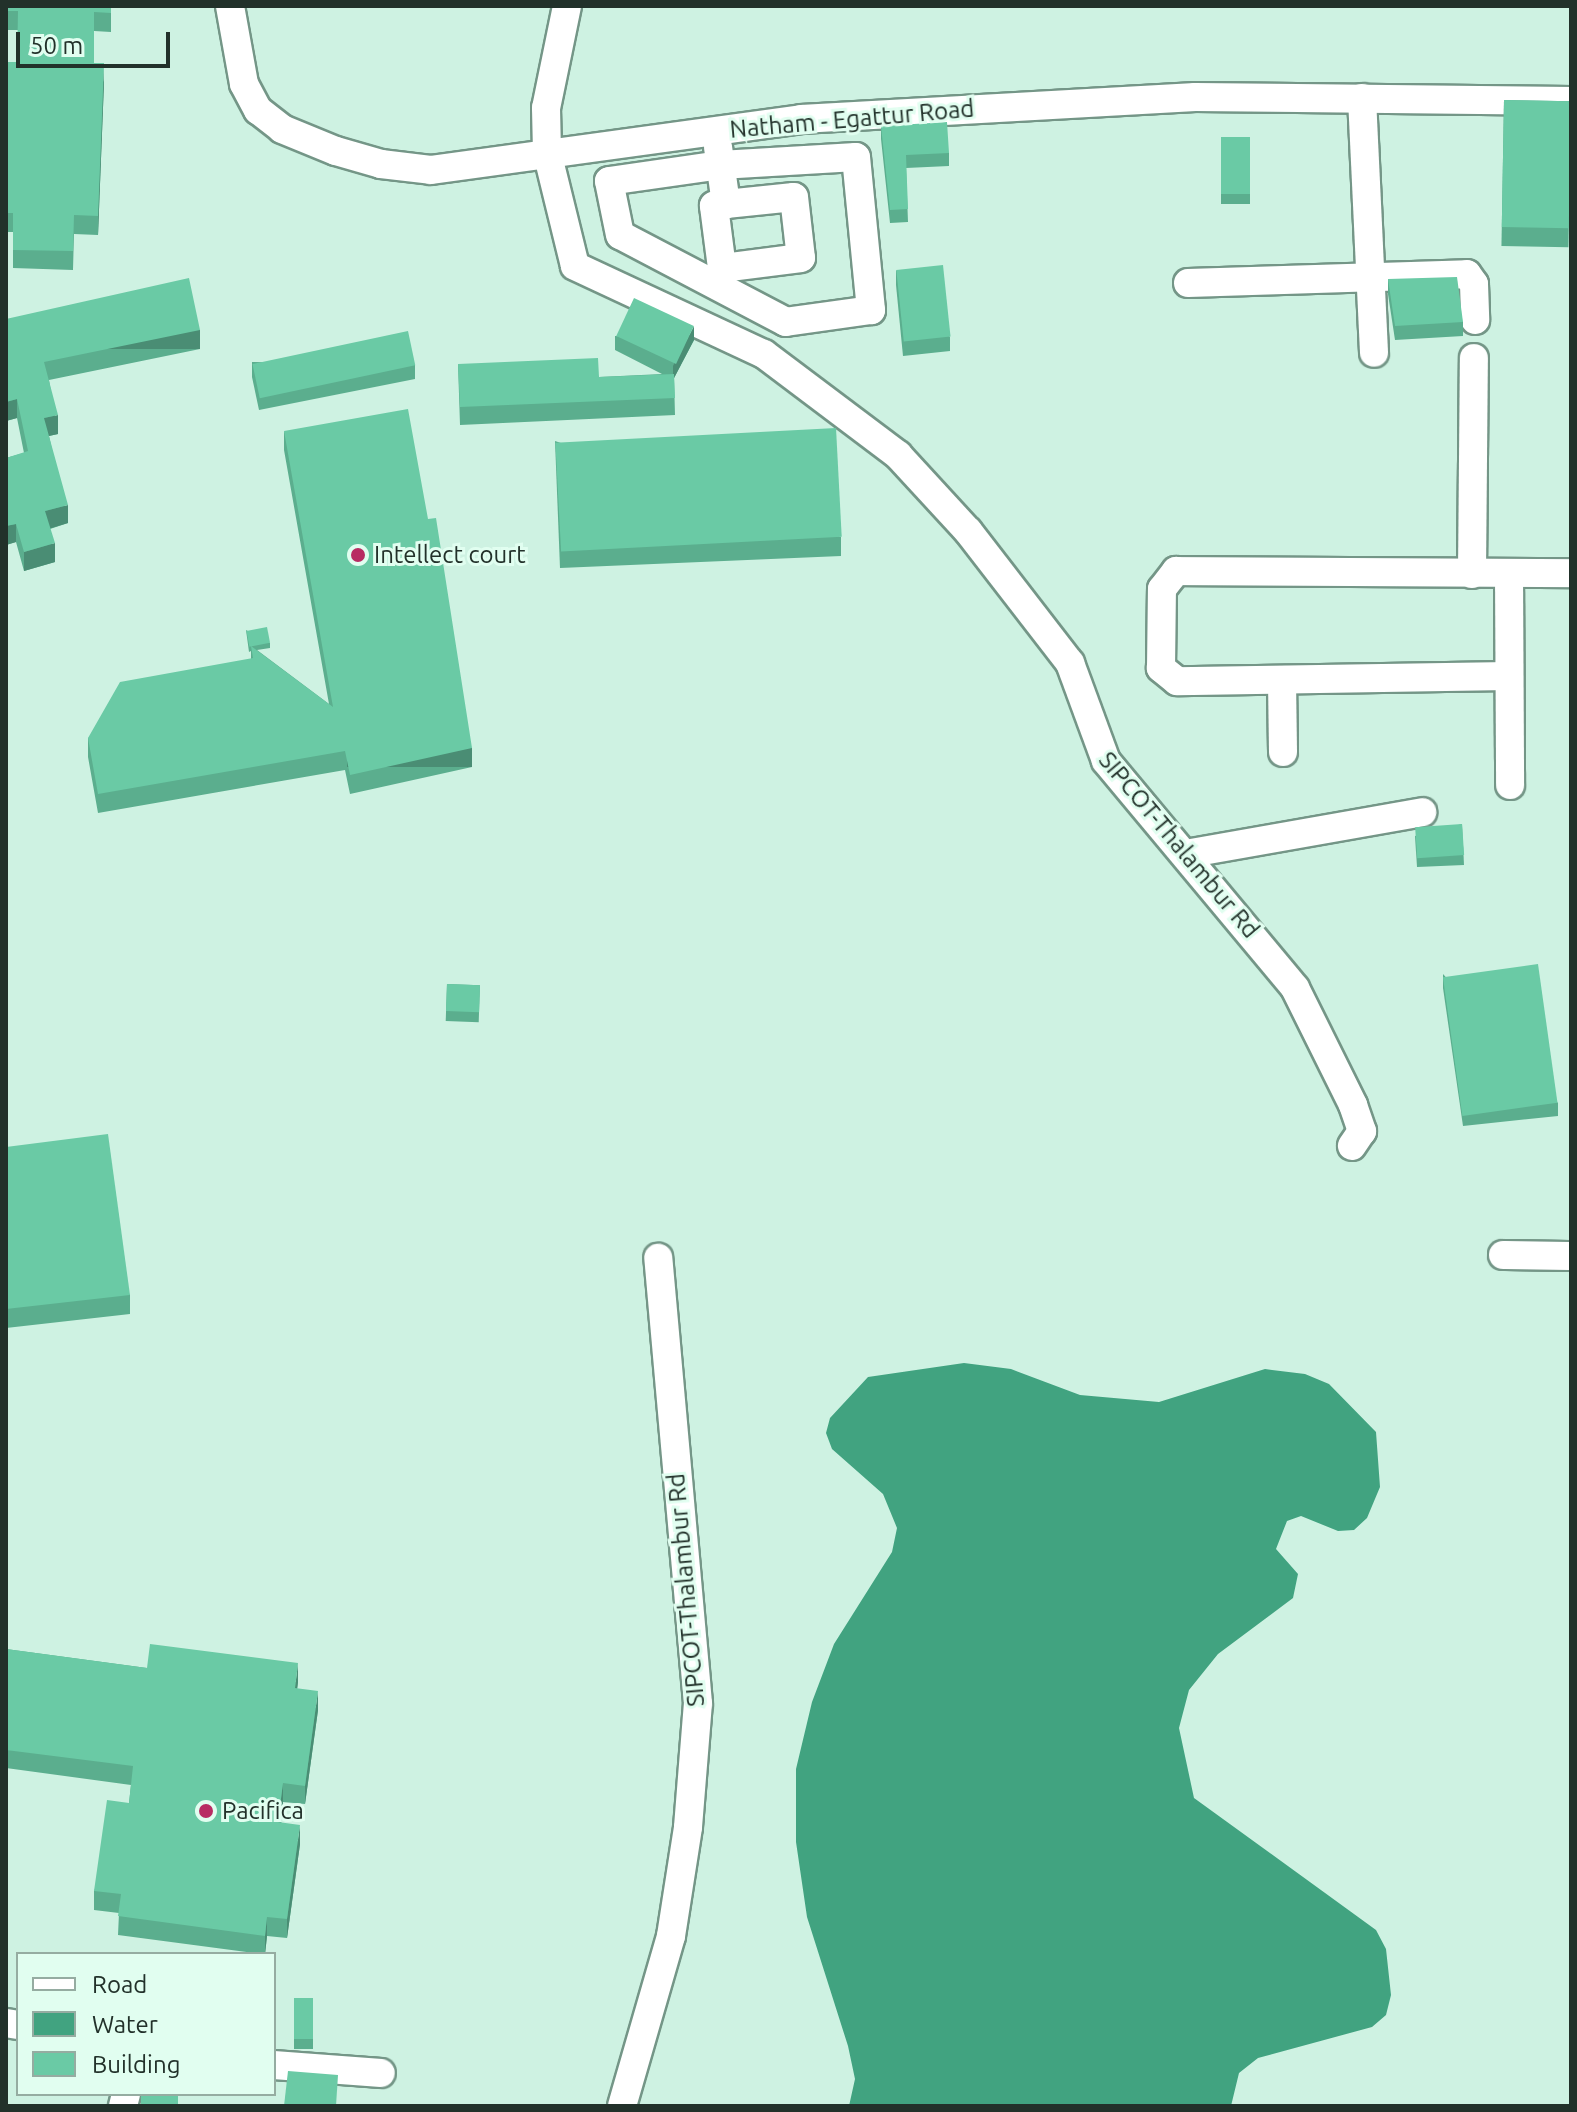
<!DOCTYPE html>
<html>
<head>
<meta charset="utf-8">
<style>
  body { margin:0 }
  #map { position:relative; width:1577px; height:2112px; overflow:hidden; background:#cef2e2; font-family:Ubuntu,sans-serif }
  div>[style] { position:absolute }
  .water>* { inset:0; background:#41a380 }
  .roads { filter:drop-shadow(2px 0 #749687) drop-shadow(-2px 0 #749687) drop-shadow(0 2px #749687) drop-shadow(0 -2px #749687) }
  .minor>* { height:28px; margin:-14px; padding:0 14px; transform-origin:14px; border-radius:14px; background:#fff }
  .wall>* { inset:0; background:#5bae8e; transform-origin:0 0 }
  .shaded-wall>* { inset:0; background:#4a8d74; transform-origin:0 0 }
  .building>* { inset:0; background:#6acaa5; transform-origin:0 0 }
  .dots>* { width:22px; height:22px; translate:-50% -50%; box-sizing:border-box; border:4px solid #e1fef0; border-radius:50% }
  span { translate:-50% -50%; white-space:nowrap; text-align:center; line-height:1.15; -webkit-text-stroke:6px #e1fef0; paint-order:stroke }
  .street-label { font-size:24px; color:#22312a }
  .poi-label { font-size:24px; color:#22312a }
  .left { translate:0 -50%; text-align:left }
  .frame { position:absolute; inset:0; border:8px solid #22312a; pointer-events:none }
  .legend { position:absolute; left:16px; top:1952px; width:260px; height:144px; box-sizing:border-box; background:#e1fef0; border:2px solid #95aca1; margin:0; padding:10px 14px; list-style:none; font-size:24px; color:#22312a }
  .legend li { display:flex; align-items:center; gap:16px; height:40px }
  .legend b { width:40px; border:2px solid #95aca1 }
  .scale { position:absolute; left:16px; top:32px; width:154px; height:36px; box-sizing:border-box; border:4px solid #22312a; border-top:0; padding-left:10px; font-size:24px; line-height:28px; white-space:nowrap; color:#22312a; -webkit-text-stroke:6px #e1fef0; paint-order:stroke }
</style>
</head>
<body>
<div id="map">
  <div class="water">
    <i style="clip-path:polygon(964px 1363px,1011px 1369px,1080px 1395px,1159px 1402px,1265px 1369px,1305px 1374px,1329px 1384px,1376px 1432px,1380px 1487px,1367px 1518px,1354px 1530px,1338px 1531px,1301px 1516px,1287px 1521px,1276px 1549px,1298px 1574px,1293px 1598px,1218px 1654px,1189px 1690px,1179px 1728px,1194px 1798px,1376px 1930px,1386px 1949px,1391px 1995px,1386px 2015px,1372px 2027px,1258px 2058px,1239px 2073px,1231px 2106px,849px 2106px,855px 2079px,848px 2046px,807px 1917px,796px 1842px,796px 1769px,812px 1702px,834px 1644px,892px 1552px,897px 1528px,883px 1494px,832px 1449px,826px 1433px,830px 1418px,868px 1377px)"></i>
  </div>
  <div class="roads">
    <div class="minor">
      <i style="left:230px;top:6px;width:79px;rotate:79.8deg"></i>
      <i style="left:244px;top:84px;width:30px;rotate:62deg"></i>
      <i style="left:258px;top:110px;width:31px;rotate:38deg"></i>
      <i style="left:282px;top:129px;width:58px;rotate:22.2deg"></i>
      <i style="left:336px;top:151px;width:47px;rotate:16.1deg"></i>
      <i style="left:381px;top:164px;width:50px;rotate:6.8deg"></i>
      <i style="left:431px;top:170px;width:373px;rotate:-7.8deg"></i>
      <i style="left:801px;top:119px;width:395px;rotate:-3.2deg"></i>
      <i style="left:1195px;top:97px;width:376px;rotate:0.6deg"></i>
      <i style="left:567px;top:6px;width:104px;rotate:101.6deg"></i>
      <i style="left:546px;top:108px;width:44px;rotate:88.7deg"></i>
      <i style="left:547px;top:152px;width:117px;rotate:76.2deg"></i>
      <i style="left:575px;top:266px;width:208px;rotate:25deg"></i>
      <i style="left:764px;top:354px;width:168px;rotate:37deg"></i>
      <i style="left:898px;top:455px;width:103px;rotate:47.4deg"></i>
      <i style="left:968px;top:531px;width:167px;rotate:52.3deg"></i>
      <i style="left:1070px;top:663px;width:104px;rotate:69.8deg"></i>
      <i style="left:1106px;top:761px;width:295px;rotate:50.2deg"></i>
      <i style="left:1295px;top:988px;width:131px;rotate:63.6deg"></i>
      <i style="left:1353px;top:1105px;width:28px;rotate:71deg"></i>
      <i style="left:1362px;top:1131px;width:18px;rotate:124deg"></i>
      <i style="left:1362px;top:98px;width:255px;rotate:87.3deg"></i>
      <i style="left:718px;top:147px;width:58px;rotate:82deg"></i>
      <i style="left:726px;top:204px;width:68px;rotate:-5.9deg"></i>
      <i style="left:794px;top:197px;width:61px;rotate:83.5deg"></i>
      <i style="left:801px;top:258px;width:80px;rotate:172.8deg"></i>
      <i style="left:722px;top:268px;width:63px;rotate:-97.4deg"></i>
      <i style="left:714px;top:206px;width:12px;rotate:-9deg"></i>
      <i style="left:856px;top:157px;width:154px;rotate:84.4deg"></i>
      <i style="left:871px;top:310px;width:86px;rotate:172deg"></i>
      <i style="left:786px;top:322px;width:187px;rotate:-152.3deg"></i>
      <i style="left:620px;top:235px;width:55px;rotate:-101.5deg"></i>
      <i style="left:609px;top:181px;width:112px;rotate:-8.2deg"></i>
      <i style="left:720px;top:165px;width:136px;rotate:-3.4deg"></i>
      <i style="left:1188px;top:283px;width:279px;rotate:-1.8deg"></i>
      <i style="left:1467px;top:274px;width:12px;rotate:55deg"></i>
      <i style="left:1474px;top:284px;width:36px;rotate:88deg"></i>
      <i style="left:1509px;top:573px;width:212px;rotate:89.7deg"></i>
      <i style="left:1472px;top:574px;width:216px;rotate:-89.5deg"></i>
      <i style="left:1509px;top:676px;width:332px;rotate:179.1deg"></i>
      <i style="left:1177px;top:681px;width:21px;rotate:-141deg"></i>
      <i style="left:1161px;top:668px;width:79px;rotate:-89.3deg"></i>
      <i style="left:1162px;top:589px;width:23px;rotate:-52deg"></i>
      <i style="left:1176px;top:571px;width:395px;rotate:0.3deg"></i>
      <i style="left:1282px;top:680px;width:72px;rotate:89.2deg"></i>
      <i style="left:1185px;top:854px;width:241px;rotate:-10deg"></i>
      <i style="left:1503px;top:1255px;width:68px;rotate:0.8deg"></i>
      <i style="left:6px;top:2023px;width:12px;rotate:9deg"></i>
      <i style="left:274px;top:2065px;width:107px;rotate:4.3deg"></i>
      <i style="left:123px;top:2106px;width:12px;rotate:-76deg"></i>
      <i style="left:622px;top:2106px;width:177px;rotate:-73.9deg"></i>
      <i style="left:671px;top:1936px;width:110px;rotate:-81.1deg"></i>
      <i style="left:688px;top:1827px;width:124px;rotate:-85.4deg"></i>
      <i style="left:698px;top:1703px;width:447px;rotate:-95.1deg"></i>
    </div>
  </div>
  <div class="wall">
    <i style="clip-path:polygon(6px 6px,111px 6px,111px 32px,94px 31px,94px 63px,104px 82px,98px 235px,74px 234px,73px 270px,13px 268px,13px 232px,6px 232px,6px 62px,17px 62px,18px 30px,6px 30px)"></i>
    <i style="left:1504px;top:100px;width:67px;height:146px;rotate:1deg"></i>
    <i style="clip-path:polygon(881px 126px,949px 153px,949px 166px,906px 168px,908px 222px,890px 223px,881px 139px)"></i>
    <i style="left:1221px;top:137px;width:29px;height:67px"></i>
    <i style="clip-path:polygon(896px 270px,950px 337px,950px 351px,903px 356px,896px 285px)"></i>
    <i style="clip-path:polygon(1388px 279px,1463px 322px,1463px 336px,1395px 340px,1388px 294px)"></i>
    <i style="clip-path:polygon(6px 319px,200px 349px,49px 380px,58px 434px,49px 436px,68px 523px,50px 529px,55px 562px,24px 571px,16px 542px,6px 545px,6px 458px,24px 453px,17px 418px,6px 421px)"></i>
    <i style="clip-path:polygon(615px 336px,694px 340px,674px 378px,675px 415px,460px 425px,458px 364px,599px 377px,662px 374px,615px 350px)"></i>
    <i style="clip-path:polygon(252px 362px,415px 365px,415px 379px,259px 410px,252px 377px)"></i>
    <i style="clip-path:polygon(284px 431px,472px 767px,350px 794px,345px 770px,98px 813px,88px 757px,88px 738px,251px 659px,251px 651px,249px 652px,246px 630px,270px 643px,270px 648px,257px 650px,329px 704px,284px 450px)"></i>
    <i style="clip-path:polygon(555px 441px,841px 537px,841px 556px,560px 568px)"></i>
    <i style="clip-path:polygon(1462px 824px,1464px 865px,1417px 867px,1415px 836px)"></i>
    <i style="clip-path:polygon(1443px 974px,1558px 1103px,1558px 1116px,1463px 1126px,1443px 988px)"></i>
    <i style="left:447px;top:984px;width:33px;height:37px;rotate:2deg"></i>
    <i style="clip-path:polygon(6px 1147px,130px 1295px,130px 1314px,6px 1328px)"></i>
    <i style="clip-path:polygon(6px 1649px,147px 1668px,298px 1682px,297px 1689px,318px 1710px,305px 1804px,283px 1802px,281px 1822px,300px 1844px,287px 1938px,267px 1936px,265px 1954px,261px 1954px,118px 1935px,119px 1913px,94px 1910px,94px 1891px,129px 1803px,131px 1785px,6px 1768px)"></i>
    <i style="left:294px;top:1998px;width:19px;height:51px"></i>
  </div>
  <div class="shaded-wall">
    <i style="clip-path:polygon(104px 63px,104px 82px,98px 235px,98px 216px)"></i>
    <i style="clip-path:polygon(694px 326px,694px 340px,673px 380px,673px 366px)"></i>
    <i style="left:200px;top:330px;width:19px;height:159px;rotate:90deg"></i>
    <i style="clip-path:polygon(17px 399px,17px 418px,6px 421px,6px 402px)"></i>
    <i style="clip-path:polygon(58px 415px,58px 434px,44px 437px,44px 418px)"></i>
    <i style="clip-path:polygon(68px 505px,68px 523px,45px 530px,45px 511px)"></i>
    <i style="clip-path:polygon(16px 524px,16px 542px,6px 545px,6px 526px)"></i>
    <i style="clip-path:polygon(55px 543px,55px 562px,24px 571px,24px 552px)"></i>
    <i style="left:472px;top:748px;width:19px;height:125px;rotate:90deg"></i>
    <i style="clip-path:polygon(298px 1663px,298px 1682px,295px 1707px,295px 1688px)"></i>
    <i style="clip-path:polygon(318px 1691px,318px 1710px,305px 1804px,305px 1786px)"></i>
    <i style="clip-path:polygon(283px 1783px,283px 1802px,278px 1841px,278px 1822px)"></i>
    <i style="clip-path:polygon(300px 1825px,300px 1844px,287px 1938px,287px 1919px)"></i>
    <i style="clip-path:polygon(267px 1917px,267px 1936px,265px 1954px,265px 1936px)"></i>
  </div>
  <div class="building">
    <i style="clip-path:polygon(6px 6px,111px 6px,111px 13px,94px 12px,94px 63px,104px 63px,98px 216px,74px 215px,73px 251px,13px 250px,13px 213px,6px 213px,6px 62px,17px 62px,18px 11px,6px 11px)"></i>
    <i style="left:1504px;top:100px;width:67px;height:127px;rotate:1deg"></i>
    <i style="clip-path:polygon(947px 122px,949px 153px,906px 155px,908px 209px,890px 210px,881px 126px)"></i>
    <i style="left:1221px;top:137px;width:29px;height:57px"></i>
    <i style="left:943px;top:265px;width:72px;height:47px;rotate:84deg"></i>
    <i style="clip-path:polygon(1457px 277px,1463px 322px,1395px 326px,1388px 279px)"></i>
    <i style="clip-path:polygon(189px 278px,200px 330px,44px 362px,58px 415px,44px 418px,68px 505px,45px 511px,55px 543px,24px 552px,16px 524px,6px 526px,6px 458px,28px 451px,17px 399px,6px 402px,6px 319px)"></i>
    <i style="left:634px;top:298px;width:66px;height:42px;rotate:25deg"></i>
    <i style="left:408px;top:331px;width:35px;height:159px;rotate:78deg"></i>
    <i style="clip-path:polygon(598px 358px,599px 377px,674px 374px,675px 398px,460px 407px,458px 364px)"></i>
    <i style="clip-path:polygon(408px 409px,428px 519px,436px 518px,472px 748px,350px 775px,345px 751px,98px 794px,88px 738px,120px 682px,253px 658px,251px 646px,333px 707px,284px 431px)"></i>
    <i style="left:836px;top:428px;width:109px;height:281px;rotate:87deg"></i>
    <i style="left:267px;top:627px;width:16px;height:21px;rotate:79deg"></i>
    <i style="left:1462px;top:824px;width:31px;height:47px;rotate:86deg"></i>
    <i style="left:1538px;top:964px;width:140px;height:96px;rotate:82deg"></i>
    <i style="left:447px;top:984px;width:33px;height:27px;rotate:2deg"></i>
    <i style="clip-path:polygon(108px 1134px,130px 1295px,6px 1309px,6px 1147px)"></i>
    <i style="clip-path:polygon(150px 1644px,298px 1663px,295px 1688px,318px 1691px,305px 1786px,283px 1783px,278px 1822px,300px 1825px,287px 1919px,267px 1917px,265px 1936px,118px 1916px,121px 1894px,94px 1891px,107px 1800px,129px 1803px,133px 1766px,6px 1750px,6px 1649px,147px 1668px)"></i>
    <i style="left:294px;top:1998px;width:19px;height:41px"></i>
    <i style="clip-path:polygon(288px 2071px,338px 2075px,336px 2106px,284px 2106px)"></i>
    <i style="left:141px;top:2094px;width:37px;height:12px"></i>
  </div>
  <div class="dots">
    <i style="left:358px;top:555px;background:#b82c63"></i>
    <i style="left:206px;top:1811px;background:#b82c63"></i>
  </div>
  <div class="street-label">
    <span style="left:852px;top:119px;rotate:-5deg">Natham - Egattur Road</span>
    <span style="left:1179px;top:845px;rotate:50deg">SIPCOT-Thalambur Rd</span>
    <span style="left:686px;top:1590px;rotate:-95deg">SIPCOT-Thalambur Rd</span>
  </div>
  <div class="poi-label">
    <span class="left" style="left:374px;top:555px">Intellect court</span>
    <span class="left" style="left:222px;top:1811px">Pacifica</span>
  </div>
  <div class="frame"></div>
  <ul class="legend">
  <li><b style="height:10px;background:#fff"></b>Road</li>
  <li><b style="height:22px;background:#41a380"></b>Water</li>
  <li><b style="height:22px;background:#6acaa5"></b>Building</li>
  </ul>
  <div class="scale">50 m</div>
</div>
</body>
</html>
